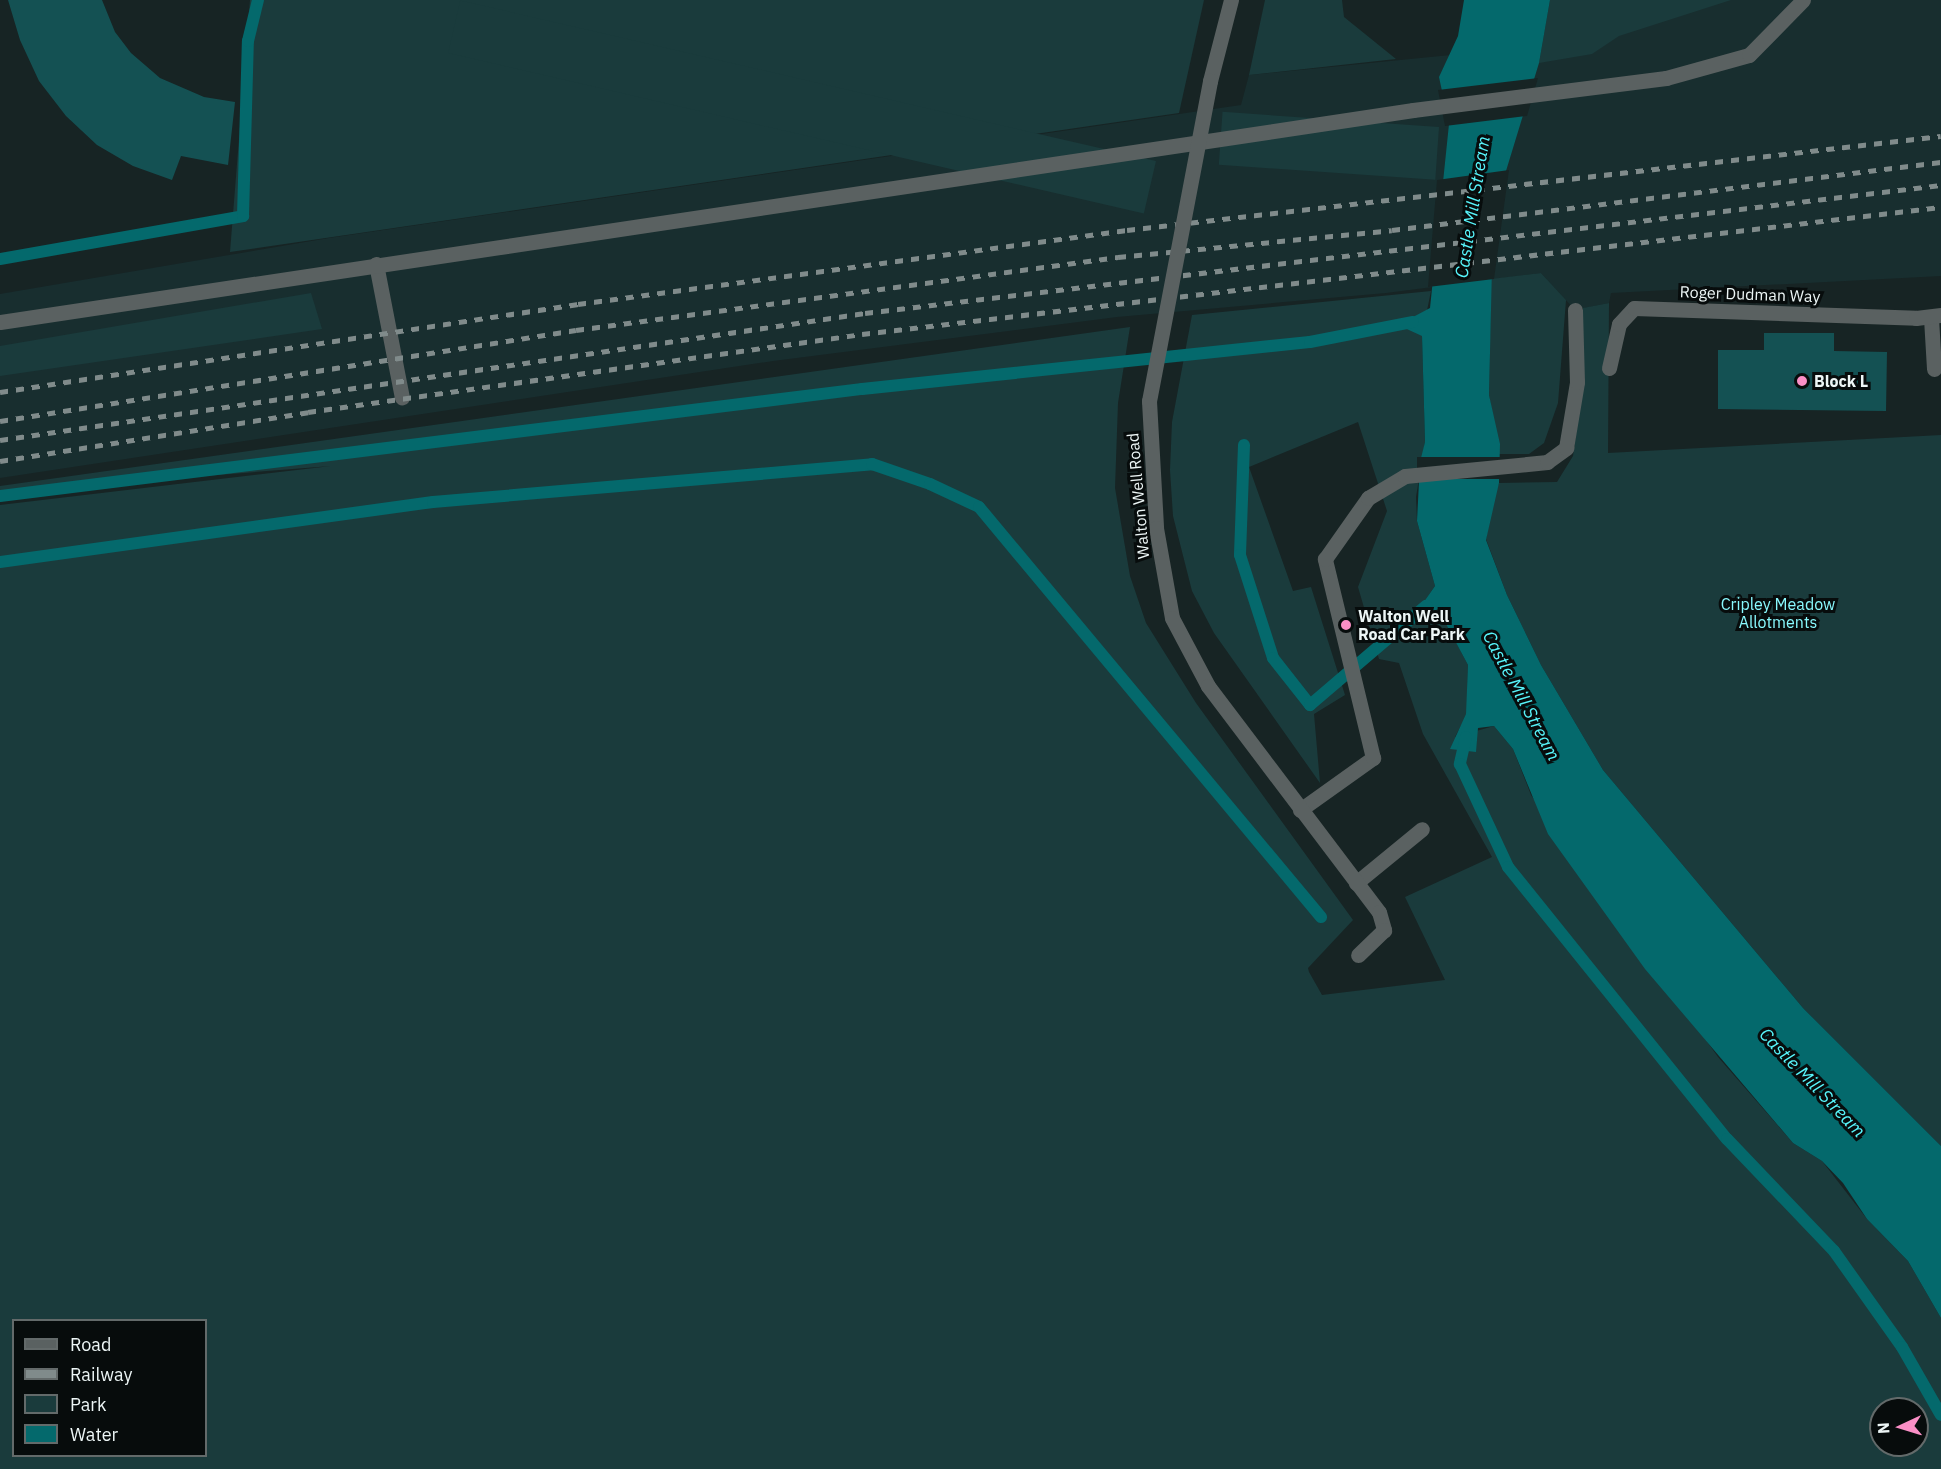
<!DOCTYPE html>
<html>
<head>
<meta charset="utf-8">
<style>
  body { margin:0 }
  #map { position:relative; width:1941px; height:1469px; overflow:hidden; background:#172424; font-family:"IBM Plex Sans",sans-serif }
  div>[style] { position:absolute }
  .built>* { inset:0; background:#182e2f }
  .green>* { inset:0; background:#1a3b3c; transform-origin:0 0 }
  .water>* { inset:0; background:#04696c }
  .pier>* { inset:0; background:#172424; transform-origin:0 0 }
  .stream>* { height:12px; margin:-6px; padding:0 6px; transform-origin:6px; border-radius:6px; background:#04696c }
  .building>* { inset:0; background:#145153 }
  .service>* { height:15px; margin:-7.5px; padding:0 7.5px; transform-origin:7.5px; border-radius:7.5px; background:#5a6161 }
  .minor>* { height:15px; margin:-7.5px; padding:0 7.5px; transform-origin:7.5px; border-radius:7.5px; background:#5a6161 }
  .rail>* { height:4.5px; margin-top:-2.25px; transform-origin:0; background:repeating-linear-gradient(90deg,#808b8b 0 8px,transparent 0 16px) }
  .minor-bridge>* { height:15px; margin:-7.5px; padding:0 7.5px; transform-origin:7.5px; border-radius:7.5px; background:#5a6161 }
  .dots>* { width:16px; height:16px; translate:-50% -50%; box-sizing:border-box; border:3px solid #070c0c; border-radius:50% }
  span { translate:-50% -50%; white-space:nowrap; text-align:center; line-height:1.15; -webkit-text-stroke:6px #070c0c; paint-order:stroke }
  .street-label { font-size:16px; color:#edf6f6 }
  .poi-label { font-size:16px; color:#edf6f6; font-weight:700 }
  .left { translate:0 -50%; text-align:left }
  .park-label { font-size:16px; color:#89f9fe }
  .water-label { font-size:18px; color:#57f4fa; font-style:italic }
  .legend { position:absolute; left:12px; top:1319px; width:195px; height:138px; box-sizing:border-box; background:#070c0c; border:2px solid #636a6a; margin:0; padding:8px 10px; list-style:none; font-size:18px; color:#edf6f6 }
  .legend li { display:flex; align-items:center; gap:12px; height:30px }
  .legend b { width:30px; border:2px solid #636a6a }
  .north { position:absolute; left:1869px; top:1397px; width:60px; height:60px; box-sizing:border-box; background:#070c0c; border:2px solid #636a6a; border-radius:50%; rotate:266deg; font-size:16px; font-weight:700; line-height:24px; text-align:center; color:#edf6f6 }
  .north::after { content:''; display:block; margin:auto; width:21px; height:27px; background:#fa8fc6; clip-path:polygon(50% 0,100% 100%,50% 72%,0 100%) }
</style>
</head>
<body>
<div id="map">
  <div class="built">
    <i style="clip-path:polygon(1550px 0,1941px 0,1941px 276px,1611px 293px,1609px 303px,1575px 310px,1541px 273px,1386px 293px,1117px 317px,773px 361px,0 478px,0 294px,329px 238px,1241px 105px,1249px 75px,1541px 46px)"></i>
  </div>
  <div class="green">
    <i style="clip-path:polygon(250px 0,1204px 0,1179px 113px,230px 252px)"></i>
    <i style="clip-path:polygon(1265px 0,1342px 0,1344px 17px,1396px 59px,1249px 75px)"></i>
    <i style="clip-path:polygon(1550px 0,1731px 0,1619px 36px,1592px 54px,1539px 63px)"></i>
    <i style="left:1439px;top:127px;width:53px;height:217px;rotate:94deg"></i>
    <i style="left:1156px;top:161px;width:54px;height:714px;rotate:103deg"></i>
    <i style="clip-path:polygon(1541px 273px,1566px 300px,1558px 403px,1544px 443px,1529px 454px,1499px 454px,1489px 395px,1491px 279px)"></i>
    <i style="clip-path:polygon(evenodd,1431px 291px,1422px 335px,1425px 442px,1416px 497px,1417px 521px,1435px 586px,1410px 622px,1438px 608px,1468px 665px,1467px 714px,1455px 737px,1494px 726px,1513px 749px,1531px 795px,1718px 1057px,1793px 1143px,1822px 1161px,1867px 1219px,1908px 1261px,1941px 1318px,1941px 1469px,0 1469px,0 505px,331px 466px,0 492px,0 486px,1130px 327px,1118px 403px,1115px 488px,1130px 576px,1146px 623px,1196px 703px,1353px 920px,1308px 968px,1309px 972px,1322px 995px,1445px 980px,1405px 897px,1492px 857px,1423px 734px,1399px 663px,1379px 659px,1358px 587px,1387px 511px,1358px 422px,1249px 467px,1293px 591px,1311px 587px,1345px 695px,1314px 714px,1320px 783px,1214px 633px,1192px 591px,1173px 516px,1170px 470px,1172px 422px,1192px 315px,1431px 291px,14px 1320px,206px 1320px,206px 1456px,14px 1456px,14px 1320px,1431px 291px,1881px 1409px,1917px 1409px,1917px 1445px,1881px 1445px,1881px 1409px)"></i>
    <i style="clip-path:polygon(311px 293px,322px 329px,0 376px,0 346px)"></i>
    <i style="clip-path:polygon(1609px 303px,1608px 453px,1941px 435px,1941px 1146px,1803px 1008px,1603px 770px,1541px 665px,1507px 595px,1486px 539px,1494px 496px,1499px 483px,1557px 482px,1573px 456px,1579px 412px,1583px 308px)"></i>
  </div>
  <div class="water">
    <i style="clip-path:polygon(1464px 0,1550px 0,1539px 63px,1506px 171px,1492px 267px,1489px 395px,1500px 444px,1499px 483px,1486px 540px,1507px 595px,1541px 665px,1603px 770px,1803px 1008px,1941px 1146px,1941px 1318px,1908px 1261px,1867px 1219px,1843px 1183px,1822px 1161px,1793px 1143px,1645px 969px,1548px 834px,1513px 749px,1494px 726px,1478px 728px,1476px 752px,1450px 749px,1466px 714px,1468px 665px,1438px 609px,1409px 623px,1435px 586px,1417px 521px,1420px 462px,1425px 442px,1422px 336px,1398px 325px,1430px 308px,1449px 124px,1439px 77px,1458px 36px)"></i>
  </div>
  <div class="pier">
    <i style="clip-path:polygon(1538px 78px,1527px 116px,1445px 126px,1438px 90px)"></i>
    <i style="clip-path:polygon(1509px 170px,1494px 279px,1428px 287px,1437px 180px)"></i>
    <i style="left:1502px;top:457px;width:22px;height:85px;rotate:90deg"></i>
  </div>
  <div class="stream">
    <i style="left:0;top:259px;width:247px;rotate:-10deg"></i>
    <i style="left:243px;top:216px;width:175px;rotate:-88.4deg"></i>
    <i style="left:248px;top:41px;width:42px;rotate:-76.3deg"></i>
    <i style="left:1244px;top:445px;width:110px;rotate:92.1deg"></i>
    <i style="left:1240px;top:555px;width:108px;rotate:72.2deg"></i>
    <i style="left:1273px;top:658px;width:60px;rotate:51.8deg"></i>
    <i style="left:1310px;top:705px;width:153px;rotate:-40.5deg"></i>
    <i style="left:0;top:496px;width:869px;rotate:-7.08deg"></i>
    <i style="left:862px;top:389px;width:450px;rotate:-6deg"></i>
    <i style="left:1310px;top:342px;width:105px;rotate:-11deg"></i>
    <i style="left:0;top:562px;width:437px;rotate:-7.9deg"></i>
    <i style="left:433px;top:502px;width:441px;rotate:-4.9deg"></i>
    <i style="left:872px;top:464px;width:61px;rotate:19deg"></i>
    <i style="left:930px;top:484px;width:54px;rotate:25.1deg"></i>
    <i style="left:979px;top:507px;width:534px;rotate:50.17deg"></i>
    <i style="left:1466px;top:737px;width:28px;rotate:103deg"></i>
    <i style="left:1460px;top:764px;width:114px;rotate:65deg"></i>
    <i style="left:1508px;top:867px;width:349px;rotate:51.2deg"></i>
    <i style="left:1727px;top:1139px;width:155px;rotate:46.3deg"></i>
    <i style="left:1834px;top:1251px;width:118px;rotate:54.7deg"></i>
    <i style="left:1902px;top:1347px;width:78px;rotate:60.2deg"></i>
  </div>
  <div class="building">
    <i style="clip-path:polygon(8px 0,102px 0,115px 32px,131px 53px,160px 78px,204px 97px,235px 102px,228px 165px,181px 156px,172px 180px,133px 166px,97px 145px,66px 116px,39px 81px,20px 40px)"></i>
    <i style="clip-path:polygon(1764px 333px,1834px 333px,1834px 351px,1887px 352px,1886px 411px,1718px 409px,1718px 350px,1764px 350px)"></i>
  </div>
  <div class="service">
    <i style="left:376px;top:264px;width:136px;rotate:79deg"></i>
    <i style="left:0;top:322px;width:1429px;rotate:-8.53deg"></i>
    <i style="left:1413px;top:110px;width:255px;rotate:-7.2deg"></i>
    <i style="left:1666px;top:78px;width:86px;rotate:-15.5deg"></i>
    <i style="left:1749px;top:55px;width:77px;rotate:-45.5deg"></i>
    <i style="left:1300px;top:810px;width:90px;rotate:-35.5deg"></i>
    <i style="left:1373px;top:758px;width:205px;rotate:-103.6deg"></i>
    <i style="left:1325px;top:559px;width:75px;rotate:-54.8deg"></i>
    <i style="left:1368px;top:498px;width:43px;rotate:-30.7deg"></i>
    <i style="left:1405px;top:476px;width:143px;rotate:-5.6deg"></i>
    <i style="left:1547px;top:462px;width:24px;rotate:-36deg"></i>
    <i style="left:1566px;top:448px;width:67px;rotate:-80.5deg"></i>
    <i style="left:1577px;top:382px;width:72px;rotate:-91.6deg"></i>
    <i style="left:1356px;top:883px;width:85px;rotate:-39.3deg"></i>
  </div>
  <div class="minor">
    <i style="left:1210px;top:81px;width:84px;rotate:-75.5deg"></i>
    <i style="left:1931px;top:318px;width:51px;rotate:86.6deg"></i>
    <i style="left:1609px;top:368px;width:45px;rotate:-77.2deg"></i>
    <i style="left:1619px;top:324px;width:22px;rotate:-47deg"></i>
    <i style="left:1634px;top:308px;width:282px;rotate:2deg"></i>
    <i style="left:1916px;top:318px;width:25px;rotate:-7deg"></i>
    <i style="left:1149px;top:401px;width:127px;rotate:86.8deg"></i>
    <i style="left:1156px;top:528px;width:91px;rotate:79.9deg"></i>
    <i style="left:1172px;top:618px;width:77px;rotate:62.1deg"></i>
    <i style="left:1208px;top:686px;width:283px;rotate:52.9deg"></i>
    <i style="left:1379px;top:912px;width:19px;rotate:74deg"></i>
    <i style="left:1384px;top:930px;width:36px;rotate:136deg"></i>
  </div>
  <div class="rail">
    <i style="left:0;top:392px;width:585px;rotate:-8.66deg"></i>
    <i style="left:578px;top:304px;width:554px;rotate:-7.68deg"></i>
    <i style="left:1127px;top:230px;width:819px;rotate:-6.59deg"></i>
    <i style="left:0;top:421px;width:583px;rotate:-8.98deg"></i>
    <i style="left:576px;top:330px;width:547px;rotate:-7.67deg"></i>
    <i style="left:1118px;top:257px;width:275px;rotate:-5.6deg"></i>
    <i style="left:1392px;top:230px;width:553px;rotate:-7.06deg"></i>
    <i style="left:0;top:440px;width:874px;rotate:-8.35deg"></i>
    <i style="left:865px;top:313px;width:1084px;rotate:-6.78deg"></i>
    <i style="left:0;top:461px;width:312px;rotate:-9deg"></i>
    <i style="left:308px;top:412px;width:559px;rotate:-8.01deg"></i>
    <i style="left:862px;top:334px;width:1086px;rotate:-6.71deg"></i>
  </div>
  <div class="minor-bridge">
    <i style="left:1149px;top:401px;width:326px;rotate:-79.2deg"></i>
  </div>
  <div class="dots">
    <i style="left:1802px;top:381px;background:#fa8fc6"></i>
    <i style="left:1346px;top:625px;background:#fa8fc6"></i>
  </div>
  <div class="street-label">
    <span style="left:1750px;top:294px;rotate:2deg">Roger Dudman Way</span>
    <span style="left:1138px;top:496px;rotate:-95deg">Walton Well Road</span>
  </div>
  <div class="poi-label">
    <span class="left" style="left:1814px;top:381px">Block L</span>
    <span class="left" style="left:1358px;top:625px">Walton Well<br>Road Car Park</span>
  </div>
  <div class="park-label">
    <span style="left:1778px;top:613px">Cripley Meadow<br>Allotments</span>
  </div>
  <div class="water-label">
    <span style="left:1473px;top:207px;rotate:-81deg">Castle Mill Stream</span>
    <span style="left:1521px;top:696px;rotate:62deg">Castle Mill Stream</span>
    <span style="left:1812px;top:1083px;rotate:46deg">Castle Mill Stream</span>
  </div>
  <ul class="legend">
  <li><b style="height:8px;background:#5a6161"></b>Road</li>
  <li><b style="height:8px;background:#808b8b"></b>Railway</li>
  <li><b style="height:16px;background:#1a3b3c"></b>Park</li>
  <li><b style="height:16px;background:#04696c"></b>Water</li>
  </ul>
  <div class="north">N</div>
</div>
</body>
</html>
